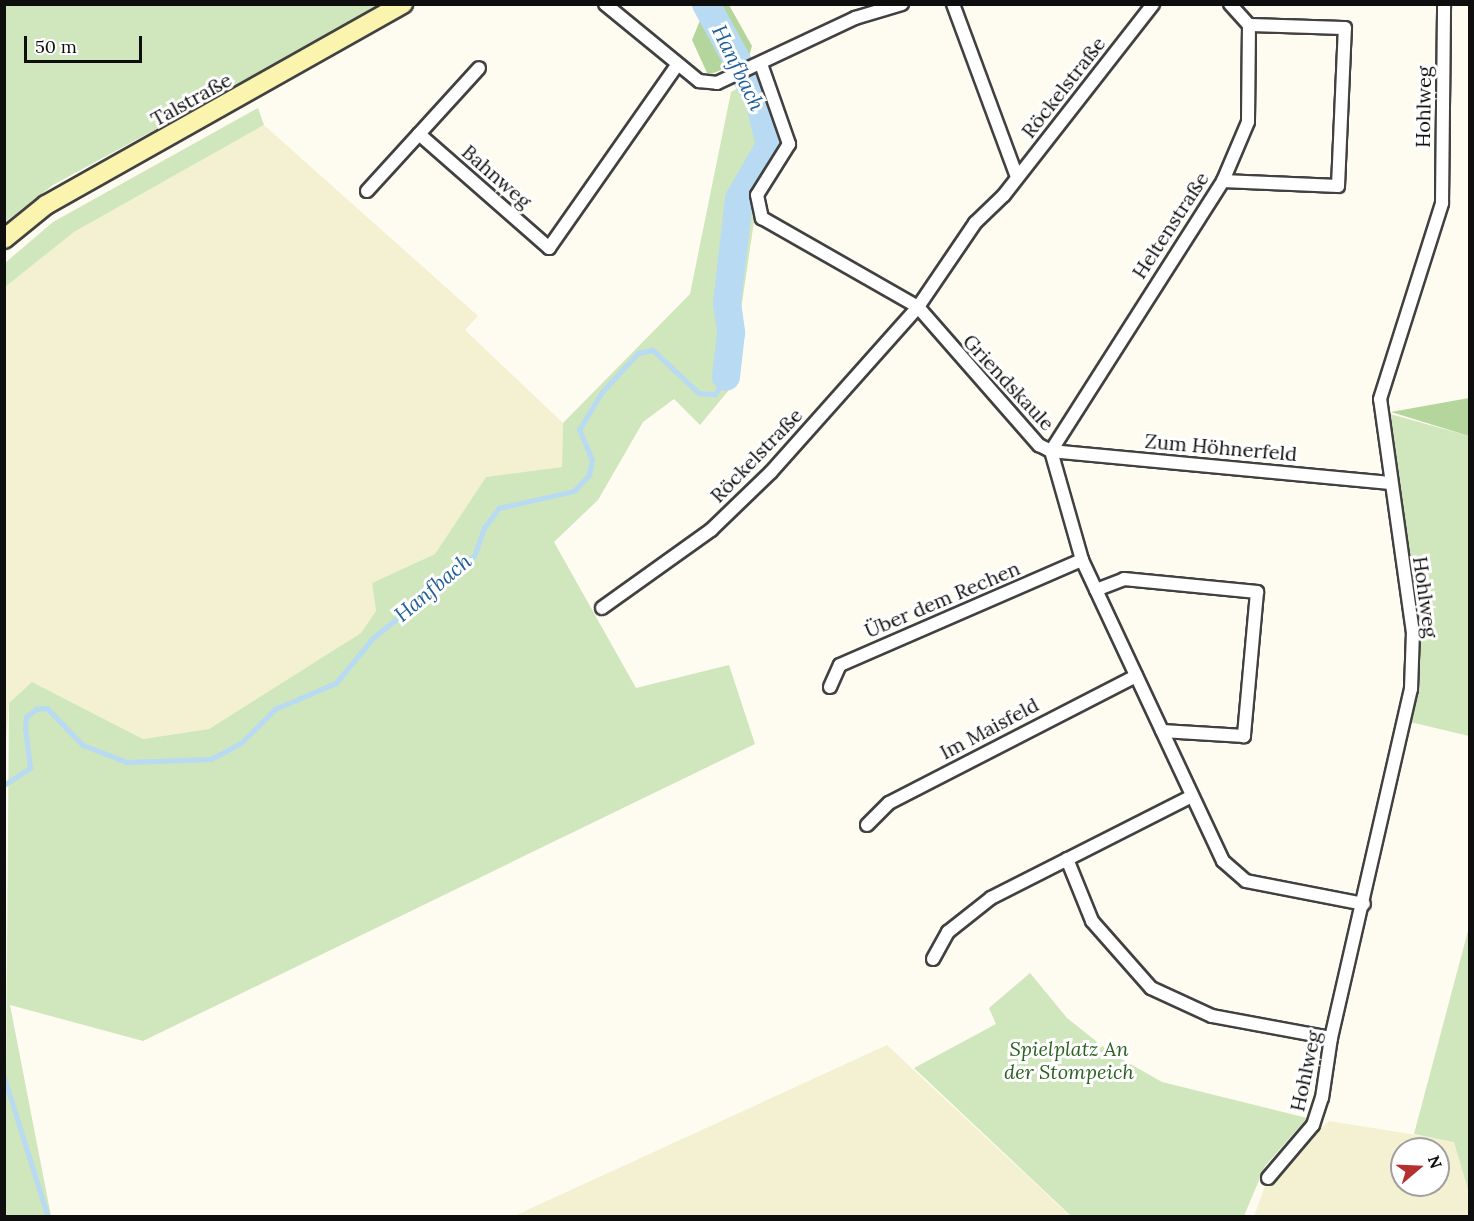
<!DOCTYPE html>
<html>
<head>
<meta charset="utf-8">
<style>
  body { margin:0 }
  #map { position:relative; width:1474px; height:1221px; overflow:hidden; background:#fefcf0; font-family:Lora,serif }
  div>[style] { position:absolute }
  .farmland>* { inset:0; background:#f3f1d1 }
  .green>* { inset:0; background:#d0e6bc }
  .forest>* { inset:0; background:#b4d69c }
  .stream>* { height:4.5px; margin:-2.25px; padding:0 2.25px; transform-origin:2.25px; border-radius:2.25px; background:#b8daf2 }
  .river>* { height:28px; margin:-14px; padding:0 14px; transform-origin:14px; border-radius:14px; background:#b8daf2 }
  .roads { filter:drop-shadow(2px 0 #414141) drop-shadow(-2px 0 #414141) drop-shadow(0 2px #414141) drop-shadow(0 -2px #414141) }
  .street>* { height:12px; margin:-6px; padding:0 6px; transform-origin:6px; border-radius:6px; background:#fff }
  .secondary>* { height:18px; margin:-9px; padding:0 9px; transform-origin:9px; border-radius:9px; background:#faf4af }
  span { translate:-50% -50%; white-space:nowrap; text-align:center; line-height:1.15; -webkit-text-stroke:6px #fff; paint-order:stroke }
  .street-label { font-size:20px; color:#0e0e0e }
  .park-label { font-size:20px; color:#2d6222; font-style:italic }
  .water-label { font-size:21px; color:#1f5f98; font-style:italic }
  .frame { position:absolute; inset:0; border:6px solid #0e0e0e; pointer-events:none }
  .north { position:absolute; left:1390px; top:1137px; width:60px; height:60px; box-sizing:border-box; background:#fff; border:2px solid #9f9f9f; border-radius:50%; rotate:71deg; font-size:16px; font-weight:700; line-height:24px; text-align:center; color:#0e0e0e }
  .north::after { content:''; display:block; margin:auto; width:21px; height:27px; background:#b52f30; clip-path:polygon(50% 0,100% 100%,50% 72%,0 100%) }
  .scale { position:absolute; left:24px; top:36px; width:118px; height:27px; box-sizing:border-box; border:3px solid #0e0e0e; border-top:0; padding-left:8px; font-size:18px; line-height:21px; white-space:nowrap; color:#0e0e0e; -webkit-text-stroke:4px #fff; paint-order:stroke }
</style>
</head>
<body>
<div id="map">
  <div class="farmland">
    <i style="clip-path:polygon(264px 125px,478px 316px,465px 330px,563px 423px,562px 467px,486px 477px,435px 554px,372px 583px,376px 611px,361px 633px,209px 729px,143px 739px,32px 682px,9px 703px,5px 754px,5px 287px,74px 232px)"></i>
    <i style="clip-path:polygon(887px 1045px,1070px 1216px,514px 1216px)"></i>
    <i style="clip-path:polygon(evenodd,1329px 1121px,1454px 1141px,1469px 1193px,1469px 1216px,1254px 1216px,1268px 1178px,1329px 1121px,1402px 1149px,1438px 1149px,1438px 1185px,1402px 1185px,1402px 1149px)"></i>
  </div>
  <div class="green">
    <i style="clip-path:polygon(375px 4px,377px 9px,53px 185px,5px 222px,5px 5px)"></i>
    <i style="clip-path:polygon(753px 80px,776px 132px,759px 187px,741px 310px,738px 379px,700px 425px,674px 399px,643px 422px,598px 500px,554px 542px,636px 688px,729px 665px,755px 744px,143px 1041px,10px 1005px,51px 1216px,5px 1216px,9px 703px,32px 682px,143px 739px,209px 729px,361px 633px,376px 611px,372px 583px,435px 554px,486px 477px,562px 467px,563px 423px,690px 294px,731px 92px)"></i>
    <i style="clip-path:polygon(258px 108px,264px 125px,74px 232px,5px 287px,5px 263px,53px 222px)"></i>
    <i style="clip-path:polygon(1383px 412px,1469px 436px,1469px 736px,1410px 722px,1417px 689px)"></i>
    <i style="clip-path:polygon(1469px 927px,1469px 1193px,1454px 1142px,1414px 1134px)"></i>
    <i style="clip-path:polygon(1030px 973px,1067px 1018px,1111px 1053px,1162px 1082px,1307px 1118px,1265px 1166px,1244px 1216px,1071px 1216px,914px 1068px,996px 1024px,989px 1008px)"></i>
  </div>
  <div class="forest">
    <i style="clip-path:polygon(694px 5px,729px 5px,752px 46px,748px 60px,708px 75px,692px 40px,701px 18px)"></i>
    <i style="clip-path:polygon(1469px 398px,1469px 436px,1391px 412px)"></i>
  </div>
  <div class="stream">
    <i style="left:4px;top:785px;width:31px;rotate:-33deg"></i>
    <i style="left:30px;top:768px;width:38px;rotate:-97deg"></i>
    <i style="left:25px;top:730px;width:13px;rotate:-86deg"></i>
    <i style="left:26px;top:717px;width:13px;rotate:-39deg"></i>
    <i style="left:36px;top:709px;width:11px;rotate:-5deg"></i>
    <i style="left:47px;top:708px;width:52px;rotate:45.8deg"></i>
    <i style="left:83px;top:745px;width:47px;rotate:21.1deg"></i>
    <i style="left:127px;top:762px;width:84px;rotate:-2deg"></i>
    <i style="left:211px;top:759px;width:34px;rotate:-28deg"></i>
    <i style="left:241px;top:743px;width:48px;rotate:-45deg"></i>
    <i style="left:275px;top:709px;width:66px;rotate:-23.1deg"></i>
    <i style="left:336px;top:683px;width:58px;rotate:-50.6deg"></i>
    <i style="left:373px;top:638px;width:130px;rotate:-39.1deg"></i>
    <i style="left:474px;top:556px;width:30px;rotate:-70deg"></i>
    <i style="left:484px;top:528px;width:25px;rotate:-53deg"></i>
    <i style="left:499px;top:508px;width:77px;rotate:-12.8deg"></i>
    <i style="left:574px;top:491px;width:22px;rotate:-47deg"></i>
    <i style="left:589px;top:475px;width:15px;rotate:-79deg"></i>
    <i style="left:592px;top:460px;width:33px;rotate:-113deg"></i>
    <i style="left:579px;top:430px;width:44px;rotate:-58.8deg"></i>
    <i style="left:602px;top:392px;width:53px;rotate:-47.3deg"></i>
    <i style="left:638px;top:353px;width:15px;rotate:-11deg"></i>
    <i style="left:653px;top:350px;width:63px;rotate:43.1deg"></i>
    <i style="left:699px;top:393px;width:16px;rotate:4deg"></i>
    <i style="left:715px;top:394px;width:20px;rotate:-57deg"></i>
    <i style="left:4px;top:1076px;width:147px;rotate:72.6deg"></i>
  </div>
  <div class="river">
    <i style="left:706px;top:4px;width:111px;rotate:61.3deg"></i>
    <i style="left:759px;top:101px;width:45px;rotate:76deg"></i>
    <i style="left:770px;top:145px;width:62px;rotate:119.9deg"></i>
    <i style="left:739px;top:199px;width:105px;rotate:96.6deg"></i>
    <i style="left:727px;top:303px;width:30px;rotate:82deg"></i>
    <i style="left:731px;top:333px;width:44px;rotate:96.5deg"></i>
  </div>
  <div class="roads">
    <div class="street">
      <i style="left:605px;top:4px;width:122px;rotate:39.3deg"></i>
      <i style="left:699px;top:81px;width:18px;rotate:6deg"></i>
      <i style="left:717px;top:83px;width:153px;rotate:-25.2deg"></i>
      <i style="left:855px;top:18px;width:49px;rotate:-16.6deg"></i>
      <i style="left:953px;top:4px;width:184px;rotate:69.7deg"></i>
      <i style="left:1230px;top:4px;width:28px;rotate:48deg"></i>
      <i style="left:1249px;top:25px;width:97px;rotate:90.6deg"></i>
      <i style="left:1248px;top:122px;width:64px;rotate:113deg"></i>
      <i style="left:1223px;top:181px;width:320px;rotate:122.5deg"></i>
      <i style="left:1051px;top:451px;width:340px;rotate:5.4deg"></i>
      <i style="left:761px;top:64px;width:85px;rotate:70.7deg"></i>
      <i style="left:789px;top:144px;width:60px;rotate:122.1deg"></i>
      <i style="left:757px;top:195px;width:24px;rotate:78deg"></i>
      <i style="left:762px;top:218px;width:180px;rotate:29.7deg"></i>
      <i style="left:918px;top:307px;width:184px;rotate:48.8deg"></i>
      <i style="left:1039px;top:445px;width:13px;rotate:27deg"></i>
      <i style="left:1051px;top:451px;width:113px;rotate:74.1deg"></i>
      <i style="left:1082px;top:560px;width:332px;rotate:64.9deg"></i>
      <i style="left:1223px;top:861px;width:30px;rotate:41deg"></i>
      <i style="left:1246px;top:881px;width:120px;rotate:11deg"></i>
      <i style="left:419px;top:134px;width:89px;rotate:-47.7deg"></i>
      <i style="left:1223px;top:181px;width:115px;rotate:2.5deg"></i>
      <i style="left:1338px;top:186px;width:158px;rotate:-87.5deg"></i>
      <i style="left:1345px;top:28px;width:96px;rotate:-178.2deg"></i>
      <i style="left:367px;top:191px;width:77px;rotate:-47.6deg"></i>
      <i style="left:419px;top:134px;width:173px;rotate:41.2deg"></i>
      <i style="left:549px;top:248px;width:223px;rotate:-55deg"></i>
      <i style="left:1096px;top:590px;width:30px;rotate:-21deg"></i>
      <i style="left:1124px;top:579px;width:134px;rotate:5.6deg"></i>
      <i style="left:1257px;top:592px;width:145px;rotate:95.2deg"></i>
      <i style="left:1244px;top:736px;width:82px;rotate:-176.5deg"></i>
      <i style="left:602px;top:608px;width:134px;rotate:-35.6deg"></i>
      <i style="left:711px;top:530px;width:83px;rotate:-44deg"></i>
      <i style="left:771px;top:472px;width:221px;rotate:-48.3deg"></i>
      <i style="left:918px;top:307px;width:102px;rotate:-55.8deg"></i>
      <i style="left:975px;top:223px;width:40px;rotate:-44deg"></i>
      <i style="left:1004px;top:195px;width:242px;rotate:-52deg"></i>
      <i style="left:830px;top:687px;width:24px;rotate:-66deg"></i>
      <i style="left:840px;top:665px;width:264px;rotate:-23.5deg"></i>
      <i style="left:867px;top:825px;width:31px;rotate:-45deg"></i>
      <i style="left:889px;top:803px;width:278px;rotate:-27.2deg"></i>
      <i style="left:1067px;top:859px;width:67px;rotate:68deg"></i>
      <i style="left:1092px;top:921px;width:89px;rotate:48.6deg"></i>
      <i style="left:1151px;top:988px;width:67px;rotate:24.7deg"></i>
      <i style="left:1212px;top:1016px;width:121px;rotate:10.5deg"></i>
      <i style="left:933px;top:959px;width:31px;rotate:-61deg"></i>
      <i style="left:948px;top:932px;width:55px;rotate:-38.3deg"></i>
      <i style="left:991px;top:898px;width:225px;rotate:-26.9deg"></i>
      <i style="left:1268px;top:1178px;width:70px;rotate:-49.7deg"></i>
      <i style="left:1313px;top:1125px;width:28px;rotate:-72deg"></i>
      <i style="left:1322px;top:1098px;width:61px;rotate:-81.5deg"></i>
      <i style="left:1331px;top:1038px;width:358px;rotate:-77.1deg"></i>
      <i style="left:1411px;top:689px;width:56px;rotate:-88deg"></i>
      <i style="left:1413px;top:633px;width:236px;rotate:-98deg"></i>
      <i style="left:1380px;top:399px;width:206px;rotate:-72.4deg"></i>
      <i style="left:1442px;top:203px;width:199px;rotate:-89.4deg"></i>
    </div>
    <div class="secondary">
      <i style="left:4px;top:239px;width:54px;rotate:-39deg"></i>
      <i style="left:46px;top:205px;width:410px;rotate:-29.4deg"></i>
    </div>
  </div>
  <div class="street-label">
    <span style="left:1063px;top:87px;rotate:-52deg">Röckelstraße</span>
    <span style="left:191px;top:99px;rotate:-29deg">Talstraße</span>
    <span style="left:1423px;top:107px;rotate:-89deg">Hohlweg</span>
    <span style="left:497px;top:176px;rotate:41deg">Bahnweg</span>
    <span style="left:1170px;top:225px;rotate:-57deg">Heltenstraße</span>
    <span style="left:1009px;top:382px;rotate:47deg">Griendskaule</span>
    <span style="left:1221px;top:447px;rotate:5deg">Zum Höhnerfeld</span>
    <span style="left:756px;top:455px;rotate:-46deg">Röckelstraße</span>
    <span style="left:1426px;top:597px;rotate:82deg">Hohlweg</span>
    <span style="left:942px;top:599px;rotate:-23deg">Über dem Rechen</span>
    <span style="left:989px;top:728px;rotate:-28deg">Im Maisfeld</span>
    <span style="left:1305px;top:1071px;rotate:-78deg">Hohlweg</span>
  </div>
  <div class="park-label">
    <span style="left:1069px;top:1060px">Spielplatz An<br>der Stompeich</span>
  </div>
  <div class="water-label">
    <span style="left:738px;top:68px;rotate:64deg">Hanfbach</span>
    <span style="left:433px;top:588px;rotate:-40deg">Hanfbach</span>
  </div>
  <div class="frame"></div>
  <div class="north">N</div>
  <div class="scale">50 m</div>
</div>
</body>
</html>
